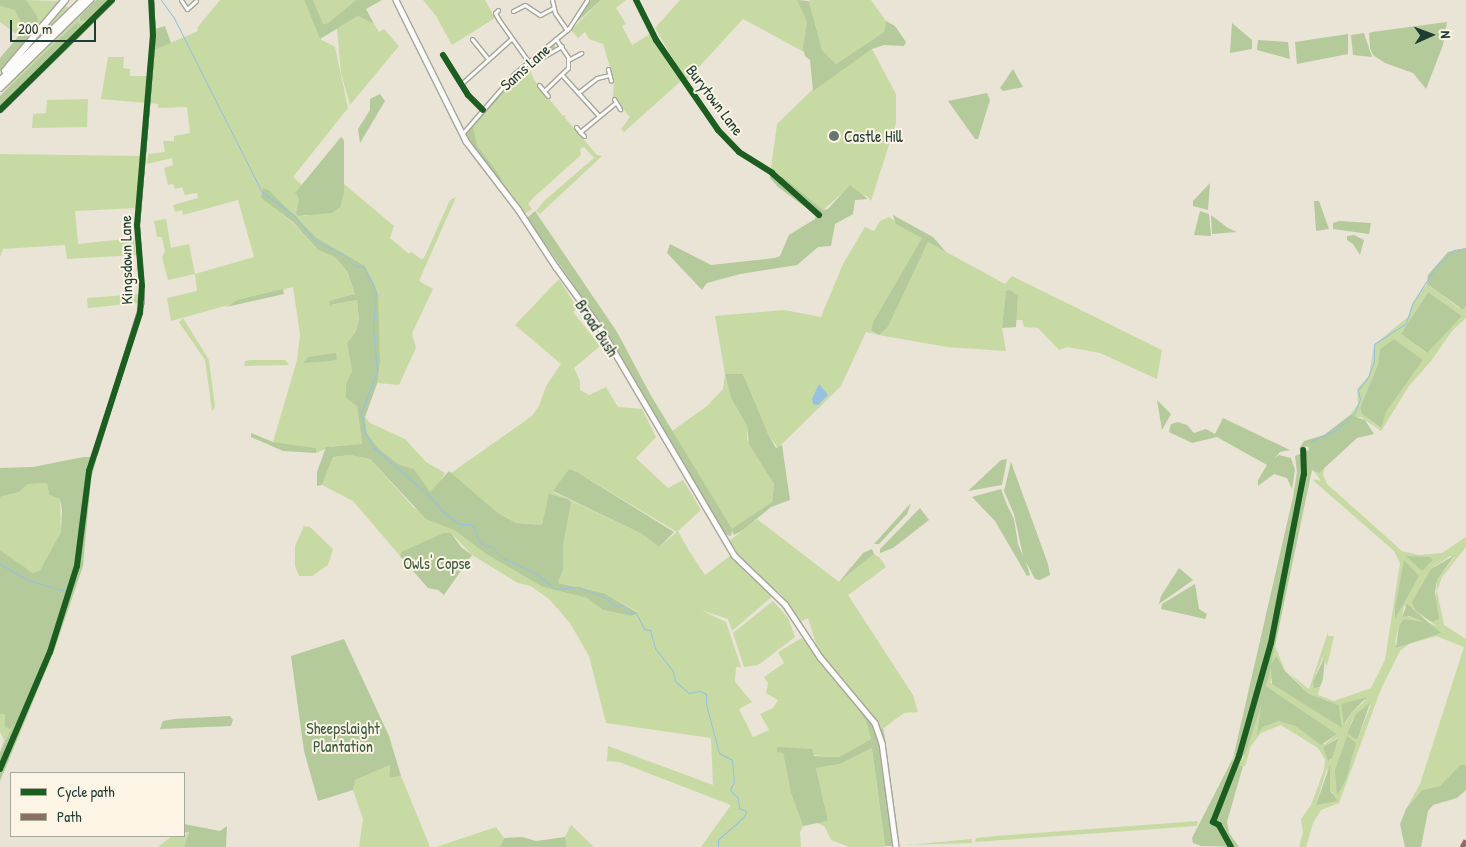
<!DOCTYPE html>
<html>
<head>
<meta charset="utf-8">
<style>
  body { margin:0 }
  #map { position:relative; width:1466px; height:847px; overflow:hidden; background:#e9e4d5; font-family:"Patrick Hand",sans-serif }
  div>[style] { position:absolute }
  .green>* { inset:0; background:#c7daa4 }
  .forest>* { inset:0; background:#b4ca9b }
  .water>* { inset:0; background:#96c1e1 }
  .stream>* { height:1px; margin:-0.5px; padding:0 0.5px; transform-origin:0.5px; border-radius:0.5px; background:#96c1e1 }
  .roads { filter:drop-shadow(1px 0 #a5a69c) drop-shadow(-1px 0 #a5a69c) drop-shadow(0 1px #a5a69c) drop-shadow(0 -1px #a5a69c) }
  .minor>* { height:3px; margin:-1.5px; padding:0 1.5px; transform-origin:1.5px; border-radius:1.5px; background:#fcfbf9 }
  .secondary>* { height:4.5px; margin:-2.25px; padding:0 2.25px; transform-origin:2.25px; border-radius:2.25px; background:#fcfbf9 }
  .trunk>* { height:5.5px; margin:-2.75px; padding:0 2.75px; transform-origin:2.75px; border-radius:2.75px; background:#fcfbf9 }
  .quiet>* { height:5px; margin-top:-2.5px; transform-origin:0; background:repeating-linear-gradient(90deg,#8d6e63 0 10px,transparent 0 15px) }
  .cycleway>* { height:6px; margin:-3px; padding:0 3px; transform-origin:3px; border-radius:3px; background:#1b5e20 }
  .dots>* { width:14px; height:14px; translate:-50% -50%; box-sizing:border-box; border:2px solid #fcf5e5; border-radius:50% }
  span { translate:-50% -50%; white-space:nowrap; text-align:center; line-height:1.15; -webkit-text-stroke:4px #fcf5e5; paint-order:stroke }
  .street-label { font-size:16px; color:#1f3d34 }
  .poi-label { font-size:16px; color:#1f3d34 }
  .left { translate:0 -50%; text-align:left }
  .park-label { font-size:16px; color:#3b5b42 }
  .legend { position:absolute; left:10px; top:772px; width:175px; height:65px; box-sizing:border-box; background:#fcf5e5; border:1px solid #a4ab9e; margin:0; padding:6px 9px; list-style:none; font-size:15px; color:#1f3d34 }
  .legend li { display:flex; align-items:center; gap:10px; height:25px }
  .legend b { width:25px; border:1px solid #a4ab9e }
  .north { position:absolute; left:1406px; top:10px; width:50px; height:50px; -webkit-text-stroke:4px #fcf5e5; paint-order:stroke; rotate:88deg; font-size:14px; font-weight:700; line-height:20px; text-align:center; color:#1f3d34 }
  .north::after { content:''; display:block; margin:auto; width:18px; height:22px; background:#1f3d34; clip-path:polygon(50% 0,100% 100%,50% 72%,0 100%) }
  .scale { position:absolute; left:10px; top:20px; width:86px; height:22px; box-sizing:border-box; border:2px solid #1f3d34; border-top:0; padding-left:6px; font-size:15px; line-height:18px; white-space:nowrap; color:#1f3d34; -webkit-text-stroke:4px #fcf5e5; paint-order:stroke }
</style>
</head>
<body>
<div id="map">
  <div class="green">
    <i style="clip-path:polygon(26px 0,56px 1px,62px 0,36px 30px,38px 24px)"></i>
    <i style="clip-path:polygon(67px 0,70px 0,65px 6px,69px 8px,80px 0,23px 54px)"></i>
    <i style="clip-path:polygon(94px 0,80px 16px,88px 20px,109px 0,83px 27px,77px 23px,0 96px,31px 60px)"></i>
    <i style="clip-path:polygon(220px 0,304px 0,320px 39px,335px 47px,348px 108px,293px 177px,302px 185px,296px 212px,298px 216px,306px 216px,344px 193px,344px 184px,394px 226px,390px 238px,409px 254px,411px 252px,421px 259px,424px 258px,450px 200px,456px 197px,419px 281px,433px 289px,415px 327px,412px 334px,416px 348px,399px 385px,378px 383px,380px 362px,374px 284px,365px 266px,317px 238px,269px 190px,263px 188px,262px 198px,293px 223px,318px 250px,335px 257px,347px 273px,355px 294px,330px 301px,331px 305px,357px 300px,359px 319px,356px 331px,347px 343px,352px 371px,346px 384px,357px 406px,362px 445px,332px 446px,316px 453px,316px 448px,273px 442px,297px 360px,300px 334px,293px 287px,171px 321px,167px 298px,197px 291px,195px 274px,168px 280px,162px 257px,165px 251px,162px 237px,157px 237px,154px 221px,166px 219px,171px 248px,189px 244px,195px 274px,254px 257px,238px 200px,183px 215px,182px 210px,175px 212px,173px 205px,198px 198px,197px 193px,185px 195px,182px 187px,175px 189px,173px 184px,168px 185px,164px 168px,173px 165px,172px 158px,147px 164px,148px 154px,165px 152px,163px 141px,174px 141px,174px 136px,190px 133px,187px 107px,158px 108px,158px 104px,149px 103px,154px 50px,198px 31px,197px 28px)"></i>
    <i style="clip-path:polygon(313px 0,356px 0,328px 23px,322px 24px)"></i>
    <i style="clip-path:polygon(423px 0,485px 0,495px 18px,452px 45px,436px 16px)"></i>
    <i style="clip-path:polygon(601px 0,626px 0,616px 8px,626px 24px,622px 26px,632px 45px,650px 34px,681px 81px,624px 132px,621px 129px,630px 117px,613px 98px,614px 81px,603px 44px,589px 39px,585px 32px,578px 38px,571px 30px)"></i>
    <i style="clip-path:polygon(680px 0,797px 0,807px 22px,804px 52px,743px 19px,686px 81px,655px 28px)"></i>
    <i style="clip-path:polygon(809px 0,871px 0,886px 21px,884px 32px,836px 64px,822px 50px)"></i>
    <i style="clip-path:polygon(0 6px,15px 10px,24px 30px,19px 36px,0 22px)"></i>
    <i style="clip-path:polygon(358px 16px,374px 24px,379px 32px,384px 29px,399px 46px,350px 105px,341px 73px,337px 29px)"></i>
    <i style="clip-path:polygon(872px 49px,896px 94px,896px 123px,871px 201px,867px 196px,846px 190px,823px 210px,771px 168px,777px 124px,813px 89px)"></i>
    <i style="clip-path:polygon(108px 57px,124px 57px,123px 68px,130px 69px,130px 76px,149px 76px,146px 103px,101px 99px)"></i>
    <i style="clip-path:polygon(529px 68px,534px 80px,549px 99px,563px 116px,566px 115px,565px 118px,597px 155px,602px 156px,540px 214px,536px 211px,545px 200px,594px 158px,584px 147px,580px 149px,581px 155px,534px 197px,528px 204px,532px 209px,523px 215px,466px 134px)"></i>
    <i style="clip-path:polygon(88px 99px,87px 127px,32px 128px,33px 114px,46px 113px,47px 100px)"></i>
    <i style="clip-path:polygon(0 154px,142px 156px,137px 208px,75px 211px,78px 244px,134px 238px,136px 255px,67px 259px,65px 245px,3px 249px,0 257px)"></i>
    <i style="clip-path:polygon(889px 217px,922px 238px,873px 322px,871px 332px,879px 335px,888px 327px,928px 242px,1005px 284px,1012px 276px,1162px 350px,1157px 379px,1100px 353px,1067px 347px,1059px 350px,1038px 328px,1024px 327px,1022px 320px,1016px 320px,1018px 296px,1006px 292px,1002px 328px,1006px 351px,947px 347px,879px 335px,866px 332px,841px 386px,778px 448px,769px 436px,743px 374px,725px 375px,731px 398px,747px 426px,747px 439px,774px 484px,772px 502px,732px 530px,672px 431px,707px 406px,723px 389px,725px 374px,715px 316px,784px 310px,821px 317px,843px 264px,865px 227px,874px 231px,880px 221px)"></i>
    <i style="clip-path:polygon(evenodd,559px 279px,577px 308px,573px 312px,600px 346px,574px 368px,580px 381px,580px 390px,589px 395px,606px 387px,618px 407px,642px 409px,656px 437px,636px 458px,668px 488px,683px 480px,701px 510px,678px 531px,689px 551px,705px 575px,731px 555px,747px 574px,774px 595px,732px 631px,728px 619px,701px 610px,726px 622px,741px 667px,736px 667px,735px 682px,752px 702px,739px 709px,753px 737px,769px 730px,760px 714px,773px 708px,778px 700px,766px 693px,768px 683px,764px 677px,784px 663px,778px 652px,800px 639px,803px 638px,846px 692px,866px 721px,871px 739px,839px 757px,783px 753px,791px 793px,803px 826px,800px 832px,801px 847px,701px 847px,731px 805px,619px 762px,607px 761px,608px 746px,713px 785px,711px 738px,606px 723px,589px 656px,570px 623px,549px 599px,531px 586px,518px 583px,472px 555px,451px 533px,401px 552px,400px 556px,353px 501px,322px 485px,333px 457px,350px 455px,370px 459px,414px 508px,454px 530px,486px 554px,543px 587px,587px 598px,603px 610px,631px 616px,638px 612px,604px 593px,558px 583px,563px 570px,563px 546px,571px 503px,543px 520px,542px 525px,516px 523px,498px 513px,451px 473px,532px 416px,539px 406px,546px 386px,561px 364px,515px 325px,559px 279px,569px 469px,577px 472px,677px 532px,659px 547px,642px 534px,553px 492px,569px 469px)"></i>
    <i style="clip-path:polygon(evenodd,1427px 284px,1459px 308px,1466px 307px,1466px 318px,1452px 331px,1431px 361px,1409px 386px,1381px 431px,1361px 417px,1352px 418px,1350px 415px,1358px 404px,1357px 389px,1369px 376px,1374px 345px,1409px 316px,1413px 302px,1427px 284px,1428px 292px,1462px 316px,1426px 353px,1401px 334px,1428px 292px,1427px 284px,1394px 339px,1423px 360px,1386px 412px,1380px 428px,1362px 414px,1360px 408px,1378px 364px,1380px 349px,1394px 339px)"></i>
    <i style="clip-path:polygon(140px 294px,139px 303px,88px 308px,87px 298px)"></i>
    <i style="clip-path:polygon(183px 318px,209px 360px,215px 407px,212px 411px,205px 360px,179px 322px)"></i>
    <i style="clip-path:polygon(250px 360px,285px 360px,289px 365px,244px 366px,245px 361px)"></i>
    <i style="clip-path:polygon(365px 417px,370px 423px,405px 439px,426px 462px,445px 473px,434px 491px,430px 492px,425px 489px,414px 469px,398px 464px,377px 447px,367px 433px)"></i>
    <i style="clip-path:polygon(evenodd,1325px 464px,1323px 475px,1327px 484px,1402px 551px,1419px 555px,1442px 553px,1466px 537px,1466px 547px,1442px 577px,1437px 591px,1444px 625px,1466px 639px,1466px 765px,1460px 765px,1440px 786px,1422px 790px,1406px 809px,1420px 784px,1464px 647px,1436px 636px,1409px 644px,1400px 651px,1381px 689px,1339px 803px,1321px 810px,1313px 823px,1306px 847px,1299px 847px,1303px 832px,1301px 819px,1311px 805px,1324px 770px,1325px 759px,1318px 748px,1281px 725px,1261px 733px,1251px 746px,1245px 766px,1237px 765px,1232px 775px,1235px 763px,1232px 760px,1234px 754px,1243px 759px,1262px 703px,1258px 734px,1263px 727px,1279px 721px,1295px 726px,1320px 744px,1325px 744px,1337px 734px,1266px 686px,1275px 646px,1285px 670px,1309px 689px,1328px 632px,1328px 636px,1334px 636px,1336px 628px,1327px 666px,1323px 657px,1316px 674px,1317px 688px,1320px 687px,1318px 695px,1334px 701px,1371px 688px,1385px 660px,1400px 563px,1394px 551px,1315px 482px,1313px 479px,1321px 481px,1313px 470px,1319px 473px,1325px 464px,1450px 556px,1455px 557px,1437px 580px,1436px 601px,1427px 577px,1431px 569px,1450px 556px,1325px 464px,1404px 606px,1410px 608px,1437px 626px,1408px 616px,1402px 617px,1404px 606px,1325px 464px,1399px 626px,1439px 634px,1421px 637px,1398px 648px,1395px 642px,1399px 626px,1325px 464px,1279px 663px,1309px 694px,1339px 705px,1342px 728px,1270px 682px,1279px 663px,1325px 464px,1366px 700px,1352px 712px,1345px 724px,1341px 704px,1366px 700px,1325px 464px,1371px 704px,1358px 738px,1347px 733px,1353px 719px,1371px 704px,1325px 464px,1337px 738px,1339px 740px,1330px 761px,1323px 747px,1337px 738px,1325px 464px,1327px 768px,1330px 791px,1333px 793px,1316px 805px,1327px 768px)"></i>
    <i style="clip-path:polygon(47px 483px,49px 495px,60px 499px,61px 532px,40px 570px,33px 573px,0 550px,0 497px,19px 492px,28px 484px)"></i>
    <i style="clip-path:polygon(757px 519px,839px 582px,874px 554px,880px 558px,886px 567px,848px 595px,913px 695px,918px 712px,904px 713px,881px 730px,818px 650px,808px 618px,800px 622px,781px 594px,746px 566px,728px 542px)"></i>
    <i style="clip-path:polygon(304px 526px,310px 527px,333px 549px,328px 565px,312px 576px,299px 576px,295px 566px,295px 546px)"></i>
    <i style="clip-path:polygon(58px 598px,57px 616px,49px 636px,41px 647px,42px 658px,35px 669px,18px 715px,0 752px,4px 740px,0 732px,0 714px,5px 714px,6px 719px,17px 717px,31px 675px,39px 658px,40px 643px,47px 637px,54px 620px)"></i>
    <i style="clip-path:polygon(773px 601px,788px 618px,795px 637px,758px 665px,744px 667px,733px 633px)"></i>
    <i style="clip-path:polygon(872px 748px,885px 847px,849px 847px,831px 840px,825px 827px,816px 822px,828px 821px,816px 768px,840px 764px)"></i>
    <i style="clip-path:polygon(390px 765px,389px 778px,401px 776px,430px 847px,359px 847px,363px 819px,353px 790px,355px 780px)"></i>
    <i style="clip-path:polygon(1198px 821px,1197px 826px,975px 842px,976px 838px,996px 836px)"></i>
    <i style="clip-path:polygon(571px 825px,594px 847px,567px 847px,565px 837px)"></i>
    <i style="clip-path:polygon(496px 827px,504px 838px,500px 847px,436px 847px)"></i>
    <i style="clip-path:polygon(189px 832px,184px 847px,158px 847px,172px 836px,184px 836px)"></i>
    <i style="clip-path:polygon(972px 839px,972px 843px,903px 845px,918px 844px)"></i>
  </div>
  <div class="forest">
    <i style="clip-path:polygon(0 0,26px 0,37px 16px,38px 24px,0 72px,0 58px,24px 30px,15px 10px,0 6px)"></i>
    <i style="clip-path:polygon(96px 0,108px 0,88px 20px,80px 21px,80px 16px)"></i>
    <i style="clip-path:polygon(304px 0,313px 0,323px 24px,328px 23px,356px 0,382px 0,366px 9px,374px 24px,358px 16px,320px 39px)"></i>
    <i style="clip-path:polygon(588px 0,601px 0,578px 21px,577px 19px)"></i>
    <i style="clip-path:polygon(797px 0,809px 1px,822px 50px,836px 64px,884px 32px,886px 21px,895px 26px,906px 42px,904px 46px,884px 45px,872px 49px,813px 91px,810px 60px,805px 56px,803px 48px,807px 22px)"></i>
    <i style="clip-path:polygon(77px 22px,83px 26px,81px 29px,0 107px,0 96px)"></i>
    <i style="clip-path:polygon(1447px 22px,1443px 45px,1426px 89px,1413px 73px,1385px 63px,1373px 55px,1370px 48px,1369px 33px,1372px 32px)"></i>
    <i style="clip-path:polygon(1232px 23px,1252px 40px,1252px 49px,1230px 53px)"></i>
    <i style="clip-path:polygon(165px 26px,171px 43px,154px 50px,155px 29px)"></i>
    <i style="clip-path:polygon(1364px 33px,1372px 57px,1353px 55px,1351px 35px)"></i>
    <i style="clip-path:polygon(1348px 34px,1348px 54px,1297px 64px,1295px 42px)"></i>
    <i style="clip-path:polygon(1258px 40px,1288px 42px,1290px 59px,1257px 50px)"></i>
    <i style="clip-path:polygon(554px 44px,555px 48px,524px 72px,473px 127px,477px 146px,497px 172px,502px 180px,500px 182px,465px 134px,522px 70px)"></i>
    <i style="clip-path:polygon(1013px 69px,1023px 87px,1003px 91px,1000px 88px)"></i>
    <i style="clip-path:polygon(987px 93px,990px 100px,978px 139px,975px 139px,948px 101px)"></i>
    <i style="clip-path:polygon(380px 94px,385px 101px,360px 143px,358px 129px,370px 110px,370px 99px)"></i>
    <i style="clip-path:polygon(341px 137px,344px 140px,344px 193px,340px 207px,332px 213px,298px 216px,296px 213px,299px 198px,295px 193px)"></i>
    <i style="clip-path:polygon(771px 174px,783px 177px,823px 210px,828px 209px,850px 185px,868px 199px,855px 200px,853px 214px,835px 224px,831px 246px,818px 247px,797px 265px,740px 274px,707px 283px,702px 290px,667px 253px,670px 244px,711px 265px,775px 258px,780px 256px,789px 235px,815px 219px,816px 215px,778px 187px,770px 178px)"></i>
    <i style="clip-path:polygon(1210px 183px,1208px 210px,1193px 206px,1193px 201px)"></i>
    <i style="clip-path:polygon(263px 188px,269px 190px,317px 238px,365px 266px,374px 284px,378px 295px,380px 362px,378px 381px,365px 417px,367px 433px,377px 447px,398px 464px,414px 469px,430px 492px,449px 471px,498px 513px,516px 523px,542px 525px,549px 494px,568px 499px,571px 503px,563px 546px,563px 570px,558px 583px,604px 593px,638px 613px,631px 616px,603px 610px,587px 598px,543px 587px,486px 554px,454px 530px,426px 519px,370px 459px,350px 455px,333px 457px,322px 485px,317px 486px,317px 472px,326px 447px,362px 444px,357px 406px,346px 398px,346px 384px,352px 371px,347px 343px,356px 331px,359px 320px,357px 300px,330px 305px,329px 301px,355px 294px,347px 272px,335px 257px,318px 250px,293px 222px,261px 198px)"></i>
    <i style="clip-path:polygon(1314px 201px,1319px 201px,1329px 229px,1316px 231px)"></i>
    <i style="clip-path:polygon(535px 211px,617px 332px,650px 394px,732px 529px,772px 502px,774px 484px,749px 444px,747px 426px,731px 398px,725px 374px,743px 374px,769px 436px,776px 448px,782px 445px,790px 500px,771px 507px,743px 530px,734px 535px,732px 531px,731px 536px,723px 534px,600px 323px,527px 218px)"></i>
    <i style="clip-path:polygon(1200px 211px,1209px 214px,1211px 236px,1194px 235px)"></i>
    <i style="clip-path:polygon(893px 215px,933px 237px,946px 252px,928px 242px,888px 327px,879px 335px,871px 331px,873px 322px,922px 238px,896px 224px)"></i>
    <i style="clip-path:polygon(1211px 215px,1228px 228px,1237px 232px,1212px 234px)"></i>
    <i style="clip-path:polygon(1339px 221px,1371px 223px,1369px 234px,1333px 229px,1333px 223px)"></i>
    <i style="clip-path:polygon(1354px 235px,1364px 240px,1360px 255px,1353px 244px,1347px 240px,1347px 236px)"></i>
    <i style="clip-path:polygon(1466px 248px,1466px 307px,1462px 309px,1427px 284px,1428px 275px,1448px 252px)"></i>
    <i style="clip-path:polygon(283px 289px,284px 294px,226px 307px,238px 300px)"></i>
    <i style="clip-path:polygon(1010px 290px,1018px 296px,1016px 327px,1002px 328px,1006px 291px)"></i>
    <i style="clip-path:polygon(1428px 292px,1462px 316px,1427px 353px,1401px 334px)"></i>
    <i style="clip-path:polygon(1394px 339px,1423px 360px,1386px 412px,1381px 428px,1362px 414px,1360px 408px,1378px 364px,1380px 349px)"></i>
    <i style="clip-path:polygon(336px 353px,337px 359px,332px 361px,303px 363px,308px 357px)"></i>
    <i style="clip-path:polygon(1157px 400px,1171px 414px,1162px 430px)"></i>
    <i style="clip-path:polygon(1350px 415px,1365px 420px,1374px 434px,1357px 438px,1319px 473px,1312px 470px,1271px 665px,1276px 656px,1285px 671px,1309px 694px,1339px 705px,1342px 728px,1272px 684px,1271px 667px,1266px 686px,1337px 734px,1321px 745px,1295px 726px,1279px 721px,1263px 727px,1257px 735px,1261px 706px,1245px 755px,1240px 758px,1234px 754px,1293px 497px,1297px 472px,1295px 456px,1309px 450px,1308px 446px,1299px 449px,1304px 441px,1324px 435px)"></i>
    <i style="clip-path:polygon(1223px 418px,1290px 450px,1280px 452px,1274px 459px,1279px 455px,1291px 458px,1295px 470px,1292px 489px,1287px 478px,1274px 474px,1258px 486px,1258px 480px,1267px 465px,1217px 437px,1192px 443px,1169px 432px,1171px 424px,1178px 422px,1187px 425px,1194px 433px,1206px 429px,1215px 434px)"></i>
    <i style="clip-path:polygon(251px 433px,273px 442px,316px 448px,316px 453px,283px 451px,251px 437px)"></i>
    <i style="clip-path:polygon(83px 457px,97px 457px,91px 479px,83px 566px,54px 651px,0 781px,0 752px,14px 723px,10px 729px,5px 727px,5px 714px,0 714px,0 550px,33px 573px,40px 570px,61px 532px,62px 510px,60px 499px,49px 495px,47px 483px,28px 484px,19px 492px,0 497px,0 468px,33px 467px)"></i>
    <i style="clip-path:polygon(1007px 459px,1002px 485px,968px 491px,1001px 460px)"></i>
    <i style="clip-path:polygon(1011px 462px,1048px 564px,1050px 575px,1040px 580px,1035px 579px,1026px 562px,1030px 575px,1027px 576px,995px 521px,972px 497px,1001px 489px,1007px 505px,1014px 519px,1018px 544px,1023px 556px,1014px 514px,1004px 491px)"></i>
    <i style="clip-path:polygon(569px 469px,577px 472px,674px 532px,659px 547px,642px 534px,553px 491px)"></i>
    <i style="clip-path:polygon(911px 503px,907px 514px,879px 544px,874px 544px)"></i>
    <i style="clip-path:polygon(920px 508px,929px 520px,893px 548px,880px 553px,880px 549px)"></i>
    <i style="clip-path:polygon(444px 533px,451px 533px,461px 547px,472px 555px,444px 595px,438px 590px,428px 588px,400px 556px,401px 552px)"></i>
    <i style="clip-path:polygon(872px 549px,874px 554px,839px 582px,863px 553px)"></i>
    <i style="clip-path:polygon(1455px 555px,1437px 580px,1435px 592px,1439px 619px,1432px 622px,1416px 611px,1412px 602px,1431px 569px)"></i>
    <i style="clip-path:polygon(1406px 556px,1430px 557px,1433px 560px,1422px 571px)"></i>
    <i style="clip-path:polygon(1404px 560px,1419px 576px,1395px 619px,1395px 608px)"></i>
    <i style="clip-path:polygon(1179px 568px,1193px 580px,1159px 604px,1161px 596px)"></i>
    <i style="clip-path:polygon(1195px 584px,1199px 609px,1207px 614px,1205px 619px,1161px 609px,1162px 604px)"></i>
    <i style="clip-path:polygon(1407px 604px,1441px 633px,1396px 648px,1399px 626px,1404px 619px,1424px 622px,1409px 616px,1402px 617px)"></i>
    <i style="clip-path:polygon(344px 639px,389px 736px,401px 776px,389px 778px,390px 765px,355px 780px,353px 790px,318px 801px,304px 751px,291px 656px)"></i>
    <i style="clip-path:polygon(1325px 656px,1323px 679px,1320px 687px,1314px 688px,1313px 682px)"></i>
    <i style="clip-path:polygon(846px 692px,875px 728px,882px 749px,893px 846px,885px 846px,872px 748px,840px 764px,816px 768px,828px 821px,803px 826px,791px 793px,783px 753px,777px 752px,777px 747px,812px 749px,814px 756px,839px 757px,871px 739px,866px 721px)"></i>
    <i style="clip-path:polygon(1367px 697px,1352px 712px,1344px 724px,1341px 704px)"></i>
    <i style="clip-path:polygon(1370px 703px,1358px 738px,1355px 739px,1347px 733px,1356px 714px)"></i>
    <i style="clip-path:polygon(230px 716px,233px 720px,231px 726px,160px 729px,163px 721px,174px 719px)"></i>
    <i style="clip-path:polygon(883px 728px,885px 738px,900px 847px,881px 730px)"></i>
    <i style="clip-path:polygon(1347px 736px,1356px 743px,1346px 779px,1337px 796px,1335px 770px)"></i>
    <i style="clip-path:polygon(1339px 738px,1332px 758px,1328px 761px,1323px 747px)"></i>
    <i style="clip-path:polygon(1232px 760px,1235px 762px,1232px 775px,1237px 765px,1243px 766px,1227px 822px,1229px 833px,1239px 847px,1201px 846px,1193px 843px,1192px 838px)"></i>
    <i style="clip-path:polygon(1330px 765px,1330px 791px,1338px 801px,1316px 805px)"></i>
    <i style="clip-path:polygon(1460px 765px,1466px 765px,1466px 790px,1457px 798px,1433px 805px,1428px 811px,1421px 847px,1405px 847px,1400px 824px,1406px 809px,1422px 790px,1440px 786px)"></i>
    <i style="clip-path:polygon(184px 824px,220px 831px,227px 826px,226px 847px,184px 847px,189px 832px,184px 833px)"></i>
    <i style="clip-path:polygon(522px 837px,536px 841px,565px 837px,567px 847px,500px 847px,504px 838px)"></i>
  </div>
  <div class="water">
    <i style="clip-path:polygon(819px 384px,828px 395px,818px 405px,813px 404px,812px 399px)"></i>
  </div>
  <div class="stream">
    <i style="left:161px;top:0;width:22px;rotate:54deg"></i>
    <i style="left:174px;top:18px;width:195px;rotate:63.2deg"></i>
    <i style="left:262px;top:192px;width:41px;rotate:36deg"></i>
    <i style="left:295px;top:216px;width:31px;rotate:52deg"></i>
    <i style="left:314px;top:240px;width:32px;rotate:26deg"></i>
    <i style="left:343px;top:254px;width:17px;rotate:45deg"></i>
    <i style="left:355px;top:266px;width:9px;rotate:6deg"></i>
    <i style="left:364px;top:267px;width:18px;rotate:63deg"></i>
    <i style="left:372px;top:283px;width:10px;rotate:66deg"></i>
    <i style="left:376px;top:292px;width:36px;rotate:95deg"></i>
    <i style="left:373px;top:328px;width:43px;rotate:84.7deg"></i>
    <i style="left:377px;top:371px;width:45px;rotate:110.9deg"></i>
    <i style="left:361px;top:413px;width:20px;rotate:79deg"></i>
    <i style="left:365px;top:433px;width:17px;rotate:59deg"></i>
    <i style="left:374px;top:448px;width:75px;rotate:40.7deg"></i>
    <i style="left:431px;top:497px;width:16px;rotate:52deg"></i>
    <i style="left:441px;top:510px;width:23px;rotate:38deg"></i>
    <i style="left:459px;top:524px;width:10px"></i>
    <i style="left:469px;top:524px;width:7px;rotate:34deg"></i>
    <i style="left:475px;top:528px;width:12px;rotate:76deg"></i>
    <i style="left:478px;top:540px;width:11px;rotate:41deg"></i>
    <i style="left:486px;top:547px;width:5px;rotate:-11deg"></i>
    <i style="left:491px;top:546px;width:17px;rotate:45deg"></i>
    <i style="left:503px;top:558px;width:38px;rotate:25deg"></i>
    <i style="left:537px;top:574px;width:23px;rotate:40deg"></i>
    <i style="left:555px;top:589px;width:24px;rotate:-5deg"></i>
    <i style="left:579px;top:587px;width:29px;rotate:22deg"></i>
    <i style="left:606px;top:598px;width:13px;rotate:42deg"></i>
    <i style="left:616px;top:607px;width:7px;rotate:-16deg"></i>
    <i style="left:623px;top:605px;width:8px;rotate:67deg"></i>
    <i style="left:626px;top:612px;width:10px;rotate:6deg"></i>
    <i style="left:636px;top:613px;width:18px;rotate:63deg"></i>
    <i style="left:644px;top:629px;width:6px;rotate:9deg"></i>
    <i style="left:650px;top:630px;width:19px;rotate:74deg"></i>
    <i style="left:655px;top:648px;width:29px;rotate:52deg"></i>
    <i style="left:673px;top:671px;width:10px;rotate:79deg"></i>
    <i style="left:675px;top:681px;width:18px;rotate:41deg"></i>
    <i style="left:689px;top:693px;width:11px;rotate:-10deg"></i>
    <i style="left:700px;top:691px;width:7px;rotate:27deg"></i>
    <i style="left:706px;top:694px;width:10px;rotate:90deg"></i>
    <i style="left:706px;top:704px;width:51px;rotate:75.1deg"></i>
    <i style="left:719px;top:753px;width:15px;rotate:28deg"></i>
    <i style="left:732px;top:760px;width:22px;rotate:85deg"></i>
    <i style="left:734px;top:782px;width:9px;rotate:117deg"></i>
    <i style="left:730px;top:790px;width:11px;rotate:45deg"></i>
    <i style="left:738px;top:798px;width:10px;rotate:84deg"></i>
    <i style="left:739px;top:808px;width:8px;rotate:23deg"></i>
    <i style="left:746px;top:811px;width:6px;rotate:108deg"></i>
    <i style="left:744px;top:817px;width:35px;rotate:139deg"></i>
    <i style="left:718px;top:840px;width:7px;rotate:90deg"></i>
    <i style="left:1311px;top:441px;width:27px;rotate:-24deg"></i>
    <i style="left:1336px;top:430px;width:26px;rotate:-43deg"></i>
    <i style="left:1355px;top:412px;width:14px;rotate:-69deg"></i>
    <i style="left:1360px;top:399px;width:9px;rotate:-103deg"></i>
    <i style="left:1358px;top:390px;width:16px;rotate:-52deg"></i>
    <i style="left:1368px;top:377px;width:17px;rotate:-69deg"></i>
    <i style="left:1374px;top:361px;width:17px;rotate:-90deg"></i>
    <i style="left:1374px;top:344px;width:38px;rotate:-33deg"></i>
    <i style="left:1406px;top:323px;width:20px;rotate:-72deg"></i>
    <i style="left:1412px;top:304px;width:45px;rotate:-57.7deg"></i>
    <i style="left:1436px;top:266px;width:24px;rotate:-42deg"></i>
    <i style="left:1454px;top:250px;width:12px;rotate:-9deg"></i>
    <i style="left:0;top:564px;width:32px;rotate:30deg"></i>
    <i style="left:28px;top:580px;width:27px;rotate:17deg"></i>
    <i style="left:57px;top:589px;width:8px;rotate:14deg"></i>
  </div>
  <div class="roads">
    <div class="minor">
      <i style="left:181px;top:0;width:11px;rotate:56deg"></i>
      <i style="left:187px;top:9px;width:12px;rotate:-42deg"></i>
      <i style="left:552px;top:0;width:13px;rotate:77deg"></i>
      <i style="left:555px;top:13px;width:21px;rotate:55deg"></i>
      <i style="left:636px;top:0;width:45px;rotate:63.4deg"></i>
      <i style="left:656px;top:40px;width:109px;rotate:55.4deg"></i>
      <i style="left:718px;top:130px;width:30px;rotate:46deg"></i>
      <i style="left:739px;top:152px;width:39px;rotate:32deg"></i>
      <i style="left:772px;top:173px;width:63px;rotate:41.8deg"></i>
      <i style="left:498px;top:10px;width:4px;rotate:135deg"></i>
      <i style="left:495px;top:13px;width:8px;rotate:60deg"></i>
      <i style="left:499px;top:20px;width:50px;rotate:54.7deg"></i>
      <i style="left:513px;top:11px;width:13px;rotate:-27deg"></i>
      <i style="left:525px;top:5px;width:18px;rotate:34deg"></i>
      <i style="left:540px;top:15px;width:15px;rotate:-28deg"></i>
      <i style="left:472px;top:39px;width:26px;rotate:51deg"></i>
      <i style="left:443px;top:55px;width:47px;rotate:58deg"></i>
      <i style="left:468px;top:95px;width:21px;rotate:45deg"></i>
      <i style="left:541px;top:58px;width:24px;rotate:-30deg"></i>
      <i style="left:568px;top:60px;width:15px;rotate:-28deg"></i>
      <i style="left:608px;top:69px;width:12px;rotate:76deg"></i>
      <i style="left:562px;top:75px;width:55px;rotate:47.9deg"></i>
      <i style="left:461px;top:84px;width:67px;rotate:-42deg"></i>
      <i style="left:539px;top:85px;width:14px;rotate:51deg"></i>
      <i style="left:544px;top:91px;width:33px;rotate:-44deg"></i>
      <i style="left:568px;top:68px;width:11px;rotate:-90deg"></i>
      <i style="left:568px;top:57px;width:22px;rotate:-124deg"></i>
      <i style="left:579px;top:92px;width:23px;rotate:-38deg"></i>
      <i style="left:597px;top:78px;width:12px;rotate:-14deg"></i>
      <i style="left:614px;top:99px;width:12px;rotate:59deg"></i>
      <i style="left:0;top:110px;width:157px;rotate:-44.5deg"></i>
      <i style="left:576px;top:127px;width:6px;rotate:51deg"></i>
      <i style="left:462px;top:134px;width:79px;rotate:-49.1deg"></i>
      <i style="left:514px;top:74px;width:72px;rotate:-39.9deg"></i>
      <i style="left:569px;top:28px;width:33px;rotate:-57deg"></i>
      <i style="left:584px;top:136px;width:6px;rotate:-135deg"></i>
      <i style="left:580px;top:132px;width:45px;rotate:-39.6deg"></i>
      <i style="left:95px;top:453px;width:159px;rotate:-72.8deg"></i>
      <i style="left:142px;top:301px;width:76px;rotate:-93.8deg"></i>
      <i style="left:137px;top:225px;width:190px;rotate:-85.2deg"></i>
      <i style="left:153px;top:36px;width:36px;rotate:-93deg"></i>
    </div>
    <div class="secondary">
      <i style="left:396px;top:0;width:157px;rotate:63.6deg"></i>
      <i style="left:466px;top:141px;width:86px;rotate:52.6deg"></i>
      <i style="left:518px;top:209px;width:69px;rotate:56.8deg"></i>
      <i style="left:556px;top:267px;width:77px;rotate:54deg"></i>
      <i style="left:601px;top:329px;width:262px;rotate:59.5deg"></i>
      <i style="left:734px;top:555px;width:71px;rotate:43.9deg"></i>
      <i style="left:785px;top:604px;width:64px;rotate:56.6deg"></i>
      <i style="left:820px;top:657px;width:86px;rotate:50.2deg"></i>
      <i style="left:875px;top:723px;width:21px;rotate:71deg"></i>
      <i style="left:882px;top:743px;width:105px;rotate:82.3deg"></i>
    </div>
    <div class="trunk">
      <i style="left:5px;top:71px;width:93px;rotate:-49.8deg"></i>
      <i style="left:0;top:81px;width:116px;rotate:-44.3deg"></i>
      <i style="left:0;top:88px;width:126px;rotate:-44.4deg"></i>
    </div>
  </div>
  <div class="quiet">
    <i style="left:1462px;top:847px;width:8px;rotate:-60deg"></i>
  </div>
  <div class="cycleway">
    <i style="left:636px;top:0;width:45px;rotate:63.4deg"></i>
    <i style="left:656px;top:40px;width:109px;rotate:55.4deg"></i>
    <i style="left:718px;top:130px;width:30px;rotate:46deg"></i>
    <i style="left:739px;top:152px;width:39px;rotate:32deg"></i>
    <i style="left:772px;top:173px;width:63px;rotate:41.8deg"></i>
    <i style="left:443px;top:55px;width:47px;rotate:58deg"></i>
    <i style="left:468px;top:95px;width:21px;rotate:45deg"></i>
    <i style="left:0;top:110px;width:157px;rotate:-44.5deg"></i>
    <i style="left:0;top:769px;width:127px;rotate:-66.9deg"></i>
    <i style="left:50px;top:652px;width:90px;rotate:-72.6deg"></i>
    <i style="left:77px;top:566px;width:96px;rotate:-82.8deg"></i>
    <i style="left:89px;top:471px;width:166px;rotate:-72.1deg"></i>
    <i style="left:140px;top:313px;width:27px;rotate:-86deg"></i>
    <i style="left:142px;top:286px;width:61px;rotate:-94.7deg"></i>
    <i style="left:137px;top:225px;width:190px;rotate:-85.2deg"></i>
    <i style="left:153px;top:36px;width:36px;rotate:-93deg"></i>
    <i style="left:1231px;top:847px;width:25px;rotate:-119deg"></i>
    <i style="left:1219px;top:825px;width:7px;rotate:-153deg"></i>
    <i style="left:1213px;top:822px;width:71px;rotate:-68.5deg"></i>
    <i style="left:1239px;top:756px;width:117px;rotate:-74.2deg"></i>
    <i style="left:1271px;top:643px;width:172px;rotate:-79deg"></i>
    <i style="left:1304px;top:474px;width:24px;rotate:-92deg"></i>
  </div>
  <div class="dots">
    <i style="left:834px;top:136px;background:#66776c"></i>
  </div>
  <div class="street-label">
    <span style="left:525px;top:67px;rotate:-42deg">Sams Lane</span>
    <span style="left:715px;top:100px;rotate:53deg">Burytown Lane</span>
    <span style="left:126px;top:260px;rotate:-91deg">Kingsdown Lane</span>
    <span style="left:597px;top:328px;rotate:57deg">Broad Bush</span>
  </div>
  <div class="poi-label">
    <span class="left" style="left:844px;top:136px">Castle Hill</span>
  </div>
  <div class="park-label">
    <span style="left:437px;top:563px">Owls' Copse</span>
    <span style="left:343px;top:737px">Sheepslaight<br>Plantation</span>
  </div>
  <ul class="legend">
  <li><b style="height:6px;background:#1b5e20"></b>Cycle path</li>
  <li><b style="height:6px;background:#8d6e63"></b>Path</li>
  </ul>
  <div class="north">N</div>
  <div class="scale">200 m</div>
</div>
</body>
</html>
